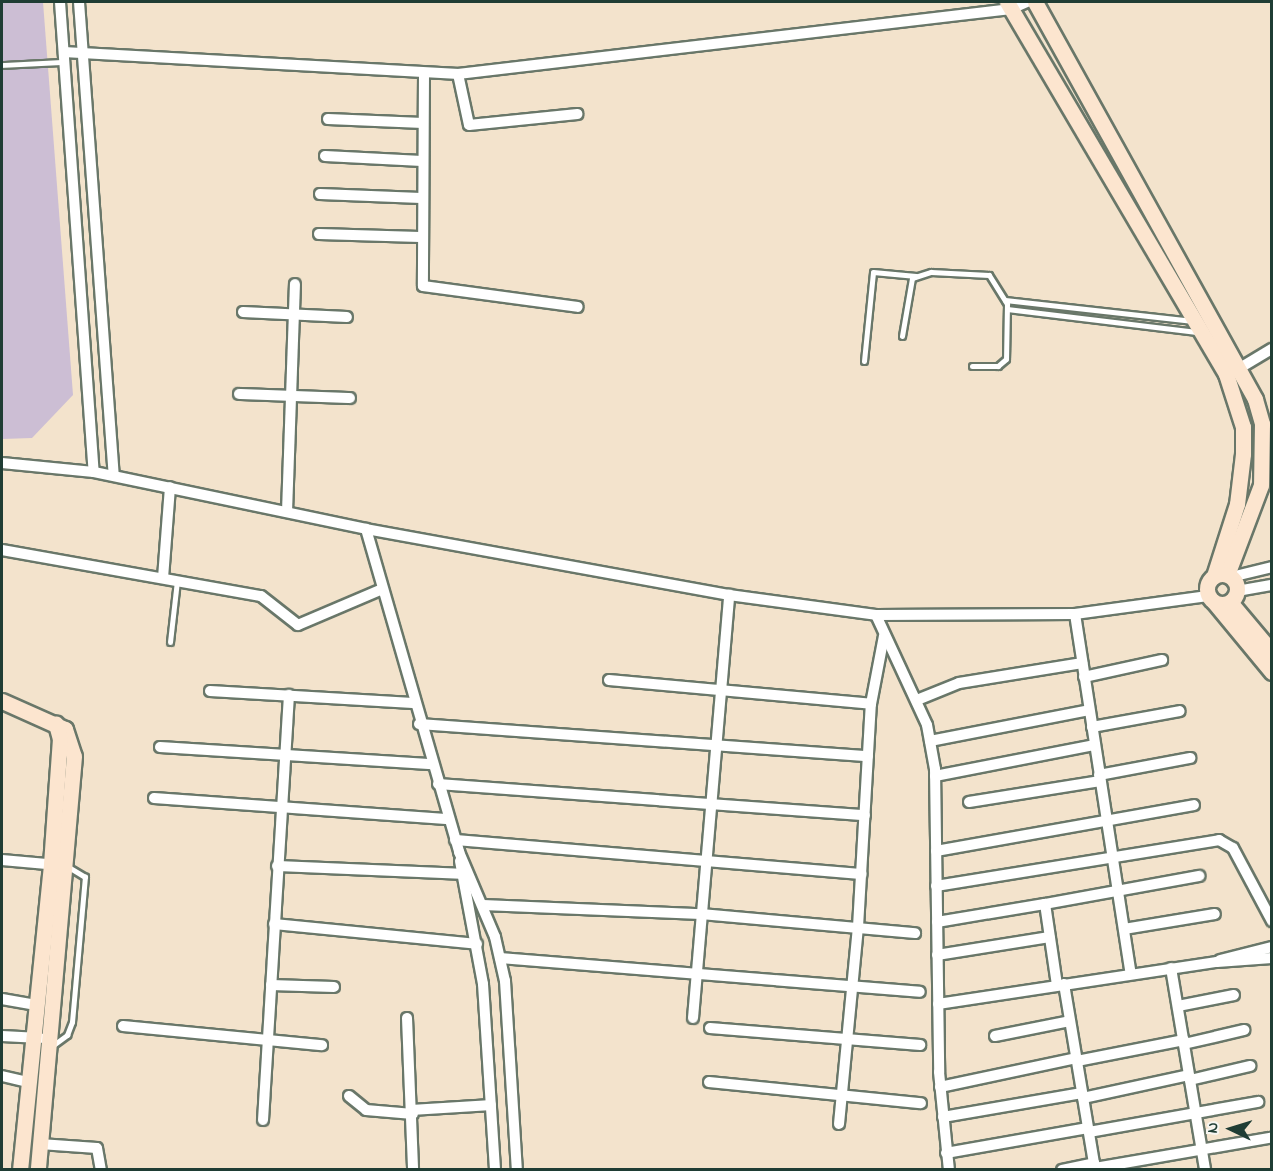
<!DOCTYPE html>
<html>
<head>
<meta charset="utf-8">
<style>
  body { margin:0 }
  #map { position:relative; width:1273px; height:1171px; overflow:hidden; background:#f3e3cc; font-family:"Indie Flower",sans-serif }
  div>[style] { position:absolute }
  .industrial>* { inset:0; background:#ccbed4 }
  .roads { filter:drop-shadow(2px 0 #697769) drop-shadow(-2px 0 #697769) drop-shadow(0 2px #697769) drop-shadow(0 -2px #697769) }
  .lane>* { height:5px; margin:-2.5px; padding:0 2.5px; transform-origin:2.5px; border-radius:2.5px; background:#fff }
  .street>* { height:10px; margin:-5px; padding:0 5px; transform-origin:5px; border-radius:5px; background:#fff }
  .secondary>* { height:15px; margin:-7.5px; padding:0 7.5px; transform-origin:7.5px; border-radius:7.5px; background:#fce5cf }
  .secondary>.ring { margin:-7.5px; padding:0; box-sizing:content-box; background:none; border:15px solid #fce5cf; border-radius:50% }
  span { translate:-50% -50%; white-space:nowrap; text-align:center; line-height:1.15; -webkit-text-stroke:6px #f6f6f2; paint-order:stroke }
  .frame { position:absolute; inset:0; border:3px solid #1f3d34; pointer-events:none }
  .north { position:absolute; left:1201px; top:1099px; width:60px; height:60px; -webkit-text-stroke:4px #f6f6f2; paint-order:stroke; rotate:274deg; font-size:16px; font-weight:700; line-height:24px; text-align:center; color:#1f3d34 }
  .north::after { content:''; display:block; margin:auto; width:21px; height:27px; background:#1f3d34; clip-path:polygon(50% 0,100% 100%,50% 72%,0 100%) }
</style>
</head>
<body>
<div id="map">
  <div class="industrial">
    <i style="clip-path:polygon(2px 2px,43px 2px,73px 395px,32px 438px,2px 439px)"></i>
  </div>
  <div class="roads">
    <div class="lane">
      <i style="left:2px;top:65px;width:62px;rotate:-2.8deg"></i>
      <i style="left:1005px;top:300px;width:187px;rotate:6.4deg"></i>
      <i style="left:1007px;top:309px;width:191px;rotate:6.9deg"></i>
      <i style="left:902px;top:336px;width:59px;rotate:-80.2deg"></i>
      <i style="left:912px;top:278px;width:20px;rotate:-18deg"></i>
      <i style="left:931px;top:272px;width:58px;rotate:3deg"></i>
      <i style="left:989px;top:275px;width:34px;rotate:58deg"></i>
      <i style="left:1007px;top:304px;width:55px;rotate:91deg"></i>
      <i style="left:1006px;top:359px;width:11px;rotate:139deg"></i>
      <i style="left:998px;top:366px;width:26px;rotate:180deg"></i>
      <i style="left:864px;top:361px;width:89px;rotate:-84.2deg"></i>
      <i style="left:873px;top:272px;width:43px;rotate:5.3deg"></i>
      <i style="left:170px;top:642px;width:61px;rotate:-83.5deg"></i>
      <i style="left:52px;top:1046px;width:19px;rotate:-36deg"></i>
      <i style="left:67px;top:1035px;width:14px;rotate:-69deg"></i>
      <i style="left:72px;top:1022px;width:146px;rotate:-84.9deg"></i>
      <i style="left:85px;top:877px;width:21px;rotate:-149deg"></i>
    </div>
    <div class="street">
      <i style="left:60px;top:2px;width:471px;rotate:85.9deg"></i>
      <i style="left:79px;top:2px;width:474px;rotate:85.8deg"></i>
      <i style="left:64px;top:52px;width:395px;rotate:3.2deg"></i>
      <i style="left:458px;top:74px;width:557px;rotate:-6.7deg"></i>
      <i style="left:1011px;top:9px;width:17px;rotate:-24deg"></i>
      <i style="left:424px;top:74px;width:212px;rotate:90.3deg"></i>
      <i style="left:423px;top:286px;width:156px;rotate:7.7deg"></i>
      <i style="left:458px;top:74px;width:52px;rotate:77.8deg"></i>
      <i style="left:469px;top:125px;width:109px;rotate:-5.8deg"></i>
      <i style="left:328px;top:119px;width:95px;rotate:2.4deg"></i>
      <i style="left:325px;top:156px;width:97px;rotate:3deg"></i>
      <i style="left:320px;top:194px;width:101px;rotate:2.3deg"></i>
      <i style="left:319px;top:234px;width:101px;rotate:1.7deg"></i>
      <i style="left:243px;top:312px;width:104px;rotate:2.8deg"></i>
      <i style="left:1240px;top:368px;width:37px;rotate:-31deg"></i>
      <i style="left:239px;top:394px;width:111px;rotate:2.1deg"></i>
      <i style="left:2px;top:463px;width:92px;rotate:5.6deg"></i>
      <i style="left:94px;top:472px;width:278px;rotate:11.8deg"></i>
      <i style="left:366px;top:529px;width:369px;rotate:10.3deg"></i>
      <i style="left:729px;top:595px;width:148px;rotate:7.7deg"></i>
      <i style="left:876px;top:615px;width:199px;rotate:-0.3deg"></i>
      <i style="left:1075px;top:614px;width:134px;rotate:-7.7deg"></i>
      <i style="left:287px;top:512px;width:228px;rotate:-88deg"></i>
      <i style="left:366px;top:529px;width:336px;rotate:73.9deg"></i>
      <i style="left:459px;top:852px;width:92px;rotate:67deg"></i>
      <i style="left:495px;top:937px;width:45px;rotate:77.2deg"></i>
      <i style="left:505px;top:981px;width:189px;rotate:86.4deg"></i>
      <i style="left:2px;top:550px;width:263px;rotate:10.1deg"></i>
      <i style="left:261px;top:596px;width:47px;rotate:38.1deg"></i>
      <i style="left:298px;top:625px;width:89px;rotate:-23.1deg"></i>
      <i style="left:1231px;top:577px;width:42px;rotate:-13.7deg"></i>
      <i style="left:163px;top:578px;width:91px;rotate:-85.6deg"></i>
      <i style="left:1237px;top:591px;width:36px;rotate:-10deg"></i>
      <i style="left:1075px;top:614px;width:364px;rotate:81.2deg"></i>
      <i style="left:876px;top:615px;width:121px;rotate:65.1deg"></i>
      <i style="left:927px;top:725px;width:45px;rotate:79.7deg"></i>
      <i style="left:935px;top:769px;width:303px;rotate:89.2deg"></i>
      <i style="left:939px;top:1072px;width:99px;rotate:84.2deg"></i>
      <i style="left:1084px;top:677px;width:80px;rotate:-12.3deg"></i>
      <i style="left:609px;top:680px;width:263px;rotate:5.2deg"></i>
      <i style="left:210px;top:691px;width:203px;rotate:3.4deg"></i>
      <i style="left:917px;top:700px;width:45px;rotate:-22deg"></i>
      <i style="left:959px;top:683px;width:125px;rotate:-9.2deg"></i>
      <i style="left:419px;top:724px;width:450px;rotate:4.1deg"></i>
      <i style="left:1092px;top:727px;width:89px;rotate:-10.3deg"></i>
      <i style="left:930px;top:741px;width:162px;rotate:-11deg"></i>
      <i style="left:160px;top:747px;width:273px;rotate:3.6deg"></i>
      <i style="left:1099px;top:775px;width:93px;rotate:-10.6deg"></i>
      <i style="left:935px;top:776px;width:163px;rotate:-11deg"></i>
      <i style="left:438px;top:784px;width:428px;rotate:4.2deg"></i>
      <i style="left:154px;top:798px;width:296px;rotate:4.1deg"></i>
      <i style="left:969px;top:802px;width:133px;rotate:-9.1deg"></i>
      <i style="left:455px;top:840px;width:408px;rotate:4.8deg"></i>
      <i style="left:936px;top:851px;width:262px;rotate:-10.1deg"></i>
      <i style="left:2px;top:860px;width:56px;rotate:5.1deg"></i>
      <i style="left:460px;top:861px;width:125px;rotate:79.4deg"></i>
      <i style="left:483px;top:984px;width:186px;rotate:86.3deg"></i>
      <i style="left:277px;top:866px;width:190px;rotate:2.4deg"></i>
      <i style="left:936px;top:886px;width:287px;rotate:-9.2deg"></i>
      <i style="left:1219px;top:840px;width:16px;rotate:30deg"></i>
      <i style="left:1233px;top:848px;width:83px;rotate:61.9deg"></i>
      <i style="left:483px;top:905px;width:218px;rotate:2.4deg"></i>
      <i style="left:701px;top:914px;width:215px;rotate:5.1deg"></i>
      <i style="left:937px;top:922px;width:109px;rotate:-9.5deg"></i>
      <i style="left:274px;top:924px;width:204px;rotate:5.6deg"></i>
      <i style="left:1124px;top:929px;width:92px;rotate:-9.4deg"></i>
      <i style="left:937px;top:955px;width:114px;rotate:-9.1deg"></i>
      <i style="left:500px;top:958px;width:421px;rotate:4.6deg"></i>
      <i style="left:1220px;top:960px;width:54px;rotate:-14deg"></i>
      <i style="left:1171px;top:968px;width:205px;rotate:80.4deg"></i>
      <i style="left:1064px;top:984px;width:189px;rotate:80.5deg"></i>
      <i style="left:271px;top:985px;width:63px;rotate:1.8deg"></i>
      <i style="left:1057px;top:985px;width:82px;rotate:-98.4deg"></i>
      <i style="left:1045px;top:904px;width:157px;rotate:-10.3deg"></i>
      <i style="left:2px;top:999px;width:36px;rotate:10deg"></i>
      <i style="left:938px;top:1004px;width:282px;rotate:-8.6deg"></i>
      <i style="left:1217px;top:962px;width:55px;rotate:-4.2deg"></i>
      <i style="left:1178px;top:1006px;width:57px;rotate:-11.1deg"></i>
      <i style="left:407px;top:1018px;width:152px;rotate:87.7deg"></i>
      <i style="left:693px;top:1018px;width:425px;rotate:-85.1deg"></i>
      <i style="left:123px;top:1026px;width:200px;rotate:5.5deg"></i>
      <i style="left:710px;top:1028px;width:211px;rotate:4.6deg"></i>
      <i style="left:2px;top:1036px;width:38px;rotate:3deg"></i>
      <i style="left:995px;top:1036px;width:76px;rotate:-11.3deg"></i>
      <i style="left:1184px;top:1044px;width:62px;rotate:-13.1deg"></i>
      <i style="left:1077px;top:1061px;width:109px;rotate:-11.1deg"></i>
      <i style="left:2px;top:1076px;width:28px;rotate:13deg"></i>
      <i style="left:1190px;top:1080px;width:62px;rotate:-13.1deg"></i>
      <i style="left:709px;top:1082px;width:213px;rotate:5.7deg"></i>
      <i style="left:940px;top:1087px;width:139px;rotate:-12deg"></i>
      <i style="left:349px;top:1096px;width:22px;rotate:39deg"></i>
      <i style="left:366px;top:1110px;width:47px;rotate:4.9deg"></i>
      <i style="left:1083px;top:1098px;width:108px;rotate:-12.2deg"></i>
      <i style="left:412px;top:1110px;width:79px;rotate:-3.6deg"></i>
      <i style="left:943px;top:1117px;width:141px;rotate:-9.8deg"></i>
      <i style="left:263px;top:1120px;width:426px;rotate:-86.5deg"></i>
      <i style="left:839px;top:1124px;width:198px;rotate:-84.5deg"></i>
      <i style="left:858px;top:927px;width:223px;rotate:-86.7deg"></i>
      <i style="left:871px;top:704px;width:69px;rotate:-79.2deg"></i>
      <i style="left:1089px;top:1132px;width:172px;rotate:-10.1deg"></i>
      <i style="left:40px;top:1144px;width:57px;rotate:4deg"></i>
      <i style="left:97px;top:1148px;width:22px;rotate:80deg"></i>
      <i style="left:946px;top:1153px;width:144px;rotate:-10deg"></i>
      <i style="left:1095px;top:1168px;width:177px;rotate:-9.8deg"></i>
      <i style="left:1062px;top:1170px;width:33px;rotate:-12deg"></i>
    </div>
    <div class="secondary">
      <i style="left:1007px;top:2px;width:432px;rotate:59.5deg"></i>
      <i style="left:1226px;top:374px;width:56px;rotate:72.2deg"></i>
      <i style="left:1243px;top:427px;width:27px;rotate:90deg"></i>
      <i style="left:1243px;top:454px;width:50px;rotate:96.8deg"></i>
      <i style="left:1237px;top:504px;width:76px;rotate:107.7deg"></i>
      <i style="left:1035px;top:2px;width:454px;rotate:61deg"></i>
      <i style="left:1255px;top:399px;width:26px;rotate:74deg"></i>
      <i style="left:1262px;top:424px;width:61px;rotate:90.9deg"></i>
      <i style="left:1261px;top:485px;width:96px;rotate:110.7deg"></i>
      <i class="ring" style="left:1207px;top:574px;width:15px;height:15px"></i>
      <i style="left:1214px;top:602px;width:91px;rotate:50.4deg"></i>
      <i style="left:1230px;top:602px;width:65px;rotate:50deg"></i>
      <i style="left:2px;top:701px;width:69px;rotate:24deg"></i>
      <i style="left:65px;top:729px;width:28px;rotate:72deg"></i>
      <i style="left:74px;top:756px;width:416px;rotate:95deg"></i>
      <i style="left:20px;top:1170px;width:308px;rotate:-84.2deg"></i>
      <i style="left:51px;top:864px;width:125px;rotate:-85.9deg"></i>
      <i style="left:60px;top:739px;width:16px;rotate:-105deg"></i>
    </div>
  </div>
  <div class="frame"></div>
  <div class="north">N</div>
</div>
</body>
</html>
